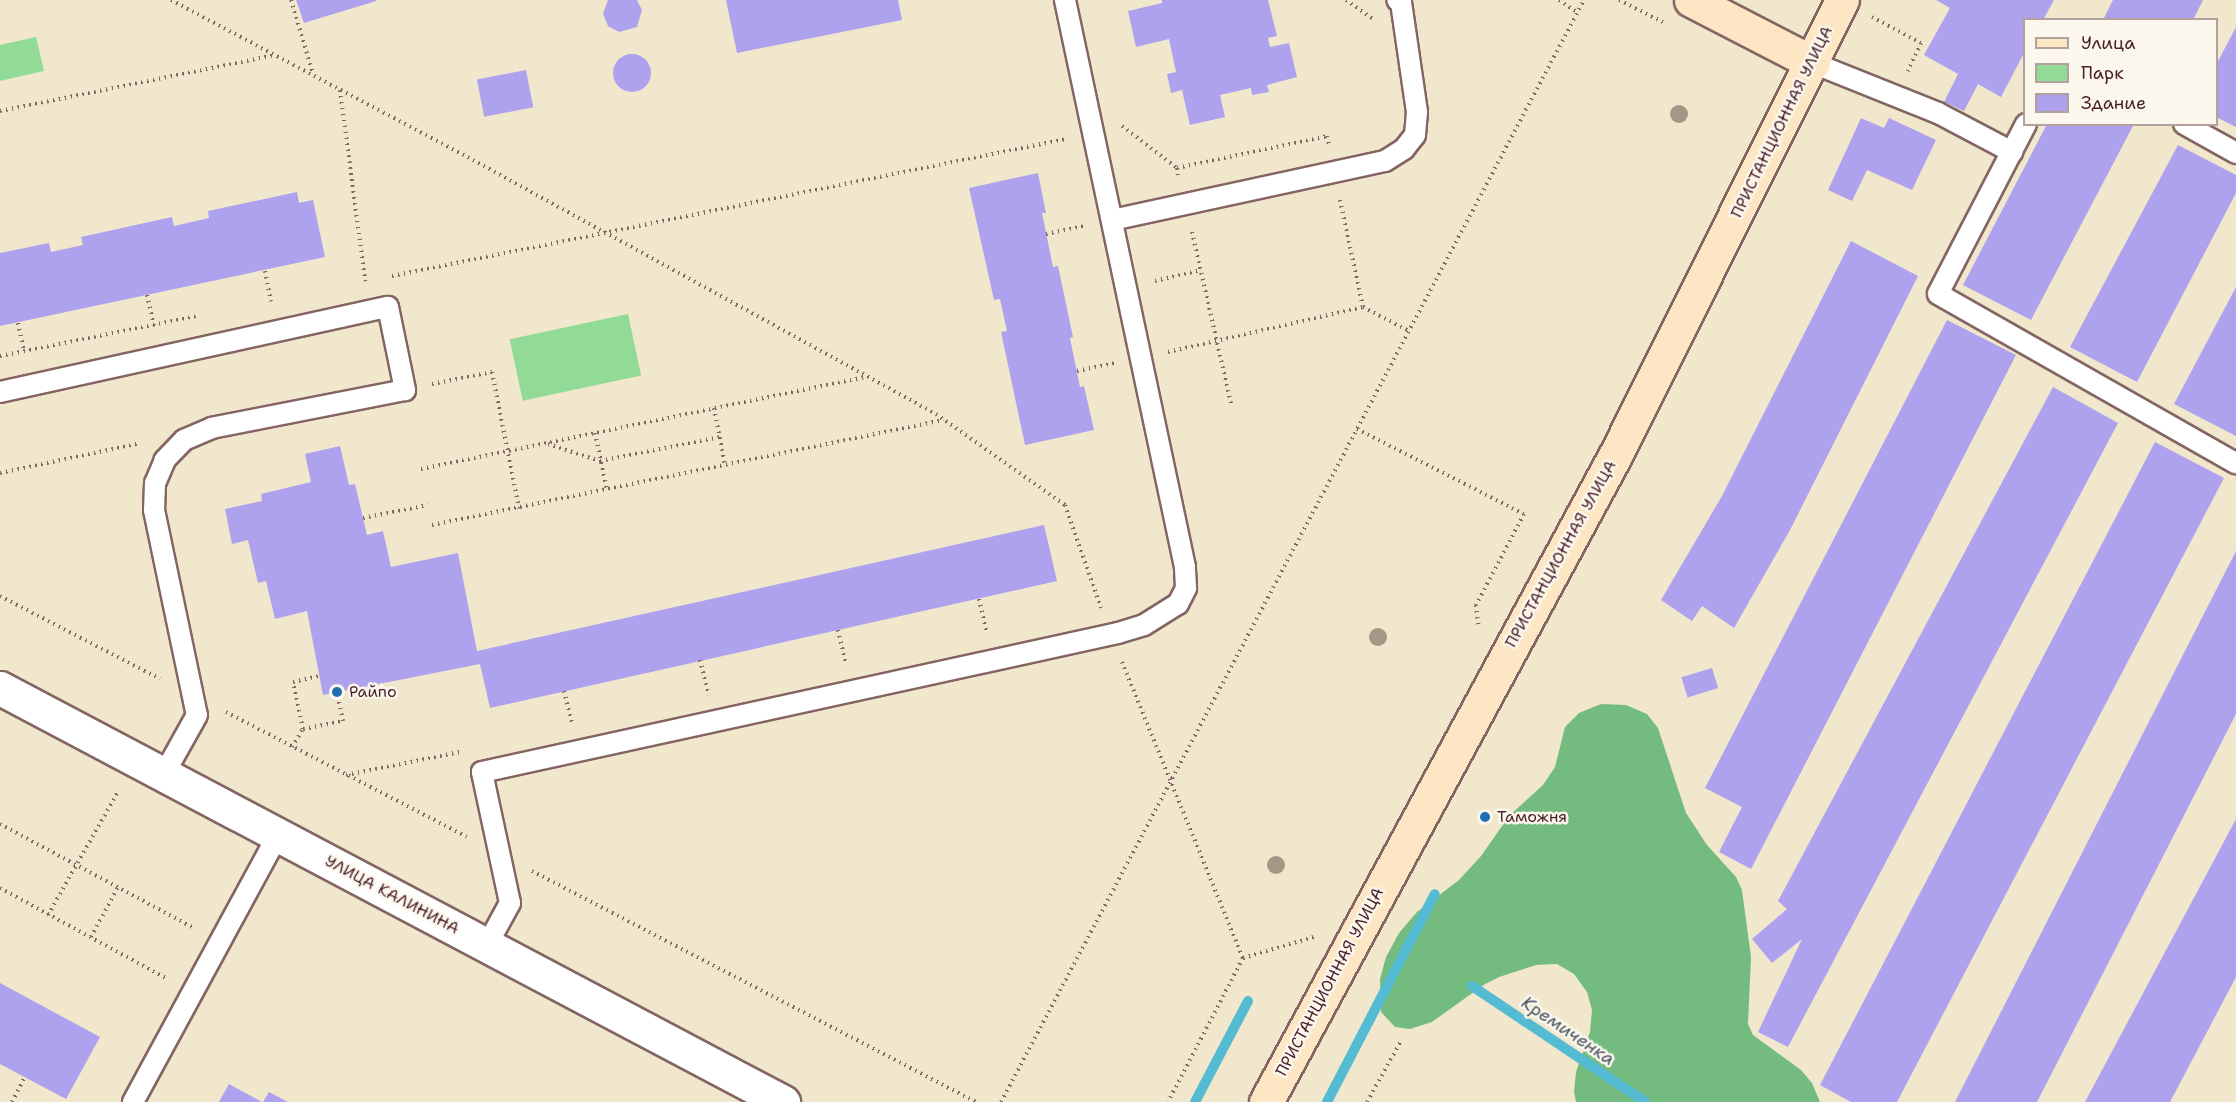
<!DOCTYPE html>
<html>
<head>
<meta charset="utf-8">
<style>
  body { margin:0 }
  #map { position:relative; width:2236px; height:1102px; overflow:hidden; background:#f1e7cc; font-family:"Shantell Sans",sans-serif }
  div>[style] { position:absolute }
  .green>* { inset:0; background:#91db97; transform-origin:0 0 }
  .forest>* { inset:0; background:#74bb80 }
  .stream>* { height:10px; margin:-5px; padding:0 5px; transform-origin:5px; border-radius:5px; background:#55bbd3 }
  .building>* { inset:0; background:#aea2ee; transform-origin:0 0 }
  .round { border-radius:50% }
  .path>* { height:4px; margin-top:-2px; transform-origin:0; background:repeating-linear-gradient(90deg,#846563 0 1.5px,transparent 0 6px) }
  .roads { filter:drop-shadow(2px 0 #846563) drop-shadow(-2px 0 #846563) drop-shadow(0 2px #846563) drop-shadow(0 -2px #846563) }
  .lane>* { height:20px; margin:-10px; padding:0 10px; transform-origin:10px; border-radius:10px; background:#fff }
  .street>* { height:33px; margin:-16.5px; padding:0 16.5px; transform-origin:16.5px; border-radius:16.5px; background:#fff }
  .secondary>* { height:33px; margin:-16.5px; padding:0 16.5px; transform-origin:16.5px; border-radius:16.5px; background:#fce6c4 }
  .trees>* { width:18px; height:18px; margin:-9px; border-radius:50%; background:#a19885 }
  .dots>* { width:16px; height:16px; translate:-50% -50%; box-sizing:border-box; border:3px solid #fbf7ec; border-radius:50% }
  span { translate:-50% -50%; white-space:nowrap; text-align:center; line-height:1.15; -webkit-text-stroke:5px #fbf7ec; paint-order:stroke }
  .street-label { font-size:16px; color:#4a1f2b }
  .poi-label { font-size:16px; color:#4a1f2b }
  .left { translate:0 -50%; text-align:left }
  .water-label { font-size:18px; color:#4e5666; font-style:italic }
  .legend { position:absolute; left:2023px; top:18px; width:195px; height:108px; box-sizing:border-box; background:#fbf7ec; border:2px solid #b4a19f; margin:0; padding:8px 10px; list-style:none; font-size:18px; color:#4a1f2b }
  .legend li { display:flex; align-items:center; gap:12px; height:30px }
  .legend b { width:30px; border:2px solid #b4a19f }
</style>
</head>
<body>
<div id="map">
  <div class="green">
    <i style="clip-path:polygon(36px 37px,44px 71px,0 81px,0 45px)"></i>
    <i style="left:628px;top:314px;width:63px;height:121px;rotate:78deg"></i>
  </div>
  <div class="forest">
    <i style="clip-path:polygon(1601px 704px,1626px 705px,1647px 714px,1658px 728px,1686px 813px,1707px 845px,1736px 877px,1742px 890px,1751px 957px,1748px 1024px,1753px 1035px,1801px 1070px,1812px 1083px,1820px 1102px,1576px 1102px,1574px 1091px,1576px 1072px,1590px 1032px,1592px 1010px,1587px 992px,1574px 974px,1557px 964px,1536px 965px,1499px 977px,1485px 984px,1432px 1022px,1410px 1029px,1395px 1027px,1381px 1012px,1380px 979px,1386px 957px,1399px 933px,1417px 912px,1459px 880px,1481px 856px,1509px 816px,1543px 785px,1555px 767px,1565px 727px,1579px 713px)"></i>
  </div>
  <div class="stream">
    <i style="left:1472px;top:986px;width:208px;rotate:33.8deg"></i>
    <i style="left:1195px;top:1102px;width:114px;rotate:-62.3deg"></i>
    <i style="left:1327px;top:1102px;width:234px;rotate:-62.6deg"></i>
  </div>
  <div class="building">
    <i style="clip-path:polygon(296px 0,376px 0,376px 1px,304px 23px)"></i>
    <i style="clip-path:polygon(608px 0,637px 0,642px 10px,637px 27px,619px 32px,608px 26px,603px 14px)"></i>
    <i style="clip-path:polygon(726px 0,898px 0,902px 20px,737px 53px)"></i>
    <i style="clip-path:polygon(1162px 0,1268px 0,1277px 36px,1268px 38px,1270px 47px,1289px 43px,1297px 77px,1267px 85px,1269px 92px,1252px 95px,1251px 88px,1220px 95px,1225px 117px,1190px 125px,1182px 90px,1171px 93px,1167px 74px,1176px 72px,1169px 39px,1136px 47px,1128px 11px,1162px 3px)"></i>
    <i style="clip-path:polygon(1936px 0,2054px 0,2043px 20px,2024px 20px,2024px 53px,2001px 97px,1978px 84px,1964px 111px,1944px 102px,1958px 74px,1924px 55px,1950px 8px)"></i>
    <i style="clip-path:polygon(2113px 0,2203px 0,2193px 20px,2103px 20px)"></i>
    <i style="clip-path:polygon(2236px 27px,2236px 127px,2216px 117px,2216px 65px)"></i>
    <i class="round" style="left:613px;top:54px;width:38px;height:38px"></i>
    <i style="left:526px;top:70px;width:38px;height:50px;rotate:79deg"></i>
    <i style="clip-path:polygon(1861px 118px,1884px 128px,1889px 118px,1936px 140px,1912px 190px,1867px 170px,1852px 201px,1828px 190px)"></i>
    <i style="clip-path:polygon(2047px 124px,2134px 124px,2031px 320px,1963px 285px)"></i>
    <i style="clip-path:polygon(2178px 145px,2236px 175px,2236px 193px,2137px 382px,2070px 347px)"></i>
    <i style="clip-path:polygon(1038px 173px,1046px 213px,1042px 213px,1053px 267px,1058px 266px,1073px 337px,1070px 338px,1080px 387px,1084px 386px,1094px 430px,1025px 445px,1001px 332px,1007px 331px,1000px 299px,994px 300px,969px 188px)"></i>
    <i style="clip-path:polygon(297px 192px,299px 203px,313px 200px,325px 257px,0 326px,0 253px,49px 243px,51px 252px,83px 245px,81px 237px,172px 217px,174px 226px,209px 218px,208px 211px)"></i>
    <i style="clip-path:polygon(1851px 241px,1918px 276px,1790px 530px,1734px 628px,1702px 606px,1692px 621px,1661px 600px,1722px 496px)"></i>
    <i style="clip-path:polygon(2236px 287px,2236px 436px,2174px 404px)"></i>
    <i style="clip-path:polygon(1947px 320px,2016px 355px,1751px 869px,1719px 852px,1742px 807px,1705px 788px)"></i>
    <i style="clip-path:polygon(2053px 387px,2118px 423px,1788px 1047px,1758px 1032px,1802px 939px,1772px 963px,1752px 939px,1787px 909px,1778px 901px)"></i>
    <i style="clip-path:polygon(2155px 442px,2224px 478px,1897px 1102px,1851px 1102px,1820px 1085px)"></i>
    <i style="clip-path:polygon(340px 446px,349px 485px,355px 484px,367px 535px,383px 531px,391px 567px,458px 553px,477px 651px,1044px 525px,1057px 581px,490px 708px,480px 664px,323px 695px,307px 611px,275px 619px,266px 581px,258px 583px,248px 540px,232px 544px,225px 509px,262px 501px,261px 494px,311px 482px,305px 454px)"></i>
    <i style="clip-path:polygon(2236px 551px,2236px 714px,2037px 1102px,1955px 1102px)"></i>
    <i style="left:1712px;top:668px;width:21px;height:32px;rotate:73deg"></i>
    <i style="clip-path:polygon(2236px 819px,2236px 977px,2170px 1102px,2085px 1102px)"></i>
    <i style="clip-path:polygon(0 983px,100px 1037px,66px 1099px,0 1064px)"></i>
    <i style="clip-path:polygon(229px 1084px,262px 1102px,219px 1102px)"></i>
    <i style="clip-path:polygon(269px 1092px,288px 1102px,263px 1102px)"></i>
  </div>
  <div class="path">
    <i style="left:171px;top:0;width:342px;rotate:27.9deg"></i>
    <i style="left:473px;top:160px;width:528px;rotate:28.75deg"></i>
    <i style="left:936px;top:414px;width:158px;rotate:35.2deg"></i>
    <i style="left:1065px;top:505px;width:109px;rotate:70.7deg"></i>
    <i style="left:291px;top:0;width:77px;rotate:73.4deg"></i>
    <i style="left:1346px;top:0;width:35px;rotate:35deg"></i>
    <i style="left:1559px;top:0;width:22px;rotate:34deg"></i>
    <i style="left:1619px;top:0;width:49px;rotate:26.6deg"></i>
    <i style="left:1872px;top:17px;width:55px;rotate:28deg"></i>
    <i style="left:1921px;top:43px;width:31px;rotate:115deg"></i>
    <i style="left:340px;top:90px;width:193px;rotate:82.5deg"></i>
    <i style="left:0;top:111px;width:281px;rotate:-11.5deg"></i>
    <i style="left:1122px;top:126px;width:69px;rotate:37.4deg"></i>
    <i style="left:1177px;top:168px;width:7px;rotate:82deg"></i>
    <i style="left:1177px;top:168px;width:153px;rotate:-12deg"></i>
    <i style="left:1327px;top:136px;width:9px;rotate:77deg"></i>
    <i style="left:1340px;top:200px;width:109px;rotate:77.9deg"></i>
    <i style="left:1192px;top:232px;width:176px;rotate:77.2deg"></i>
    <i style="left:1046px;top:234px;width:39px;rotate:-12deg"></i>
    <i style="left:265px;top:271px;width:31px;rotate:79deg"></i>
    <i style="left:392px;top:276px;width:688px;rotate:-11.49deg"></i>
    <i style="left:1155px;top:281px;width:47px;rotate:-13.4deg"></i>
    <i style="left:147px;top:295px;width:31px;rotate:77deg"></i>
    <i style="left:18px;top:323px;width:29px;rotate:78deg"></i>
    <i style="left:1168px;top:352px;width:200px;rotate:-13deg"></i>
    <i style="left:1363px;top:307px;width:52px;rotate:27.6deg"></i>
    <i style="left:0;top:356px;width:200px;rotate:-11.5deg"></i>
    <i style="left:1077px;top:371px;width:38px;rotate:-12deg"></i>
    <i style="left:432px;top:384px;width:61px;rotate:-11.3deg"></i>
    <i style="left:492px;top:372px;width:139px;rotate:78.8deg"></i>
    <i style="left:714px;top:408px;width:58px;rotate:79.1deg"></i>
    <i style="left:1357px;top:429px;width:187px;rotate:27deg"></i>
    <i style="left:1524px;top:514px;width:103px;rotate:117.8deg"></i>
    <i style="left:1476px;top:605px;width:24px;rotate:83deg"></i>
    <i style="left:595px;top:433px;width:58px;rotate:78.1deg"></i>
    <i style="left:548px;top:444px;width:55px;rotate:18.1deg"></i>
    <i style="left:600px;top:461px;width:122px;rotate:-11.3deg"></i>
    <i style="left:421px;top:469px;width:455px;rotate:-11.7deg"></i>
    <i style="left:0;top:473px;width:144px;rotate:-12deg"></i>
    <i style="left:363px;top:518px;width:66px;rotate:-11.3deg"></i>
    <i style="left:432px;top:525px;width:522px;rotate:-11.61deg"></i>
    <i style="left:0;top:596px;width:180px;rotate:27.4deg"></i>
    <i style="left:979px;top:599px;width:35px;rotate:77deg"></i>
    <i style="left:838px;top:630px;width:35px;rotate:77deg"></i>
    <i style="left:700px;top:660px;width:36px;rotate:76deg"></i>
    <i style="left:1122px;top:662px;width:320px;rotate:67.8deg"></i>
    <i style="left:1243px;top:958px;width:162px;rotate:117.5deg"></i>
    <i style="left:564px;top:691px;width:32px;rotate:76deg"></i>
    <i style="left:226px;top:712px;width:271px;rotate:27.4deg"></i>
    <i style="left:303px;top:729px;width:41px;rotate:-11.3deg"></i>
    <i style="left:343px;top:721px;width:30px;rotate:-102deg"></i>
    <i style="left:292px;top:747px;width:21px;rotate:-59deg"></i>
    <i style="left:303px;top:729px;width:48px;rotate:-102deg"></i>
    <i style="left:293px;top:682px;width:27px;rotate:-13deg"></i>
    <i style="left:346px;top:775px;width:116px;rotate:-11.4deg"></i>
    <i style="left:0;top:824px;width:220px;rotate:28.2deg"></i>
    <i style="left:532px;top:871px;width:500px;rotate:27.49deg"></i>
    <i style="left:0;top:888px;width:189px;rotate:28.5deg"></i>
    <i style="left:48px;top:915px;width:142px;rotate:-60.4deg"></i>
    <i style="left:91px;top:937px;width:57px;rotate:-61.6deg"></i>
    <i style="left:1243px;top:958px;width:74px;rotate:-16.5deg"></i>
    <i style="left:12px;top:1102px;width:28px;rotate:-63deg"></i>
    <i style="left:1001px;top:1102px;width:1247px;rotate:-62.12deg"></i>
    <i style="left:1367px;top:1102px;width:68px;rotate:-60.8deg"></i>
  </div>
  <div class="roads">
    <div class="lane">
      <i style="left:1813px;top:63px;width:135px;rotate:21.8deg"></i>
      <i style="left:1938px;top:113px;width:84px;rotate:27.8deg"></i>
      <i style="left:2026px;top:124px;width:191px;rotate:117.4deg"></i>
      <i style="left:1938px;top:294px;width:343px;rotate:29.6deg"></i>
      <i style="left:2184px;top:124px;width:60px;rotate:29.1deg"></i>
      <i style="left:1112px;top:220px;width:279px;rotate:-12.2deg"></i>
      <i style="left:1385px;top:161px;width:22px;rotate:-32deg"></i>
      <i style="left:1404px;top:149px;width:18px;rotate:-52deg"></i>
      <i style="left:1415px;top:135px;width:23px;rotate:-85deg"></i>
      <i style="left:1417px;top:112px;width:111px;rotate:-98.3deg"></i>
      <i style="left:1401px;top:2px;width:4px;rotate:-153deg"></i>
      <i style="left:0;top:392px;width:397px;rotate:-12.4deg"></i>
      <i style="left:388px;top:307px;width:85px;rotate:78.4deg"></i>
      <i style="left:405px;top:390px;width:197px;rotate:168.9deg"></i>
      <i style="left:212px;top:428px;width:30px;rotate:157deg"></i>
      <i style="left:184px;top:440px;width:28px;rotate:134deg"></i>
      <i style="left:165px;top:460px;width:25px;rotate:113deg"></i>
      <i style="left:155px;top:483px;width:27px;rotate:92deg"></i>
      <i style="left:154px;top:510px;width:209px;rotate:78.2deg"></i>
      <i style="left:197px;top:715px;width:68px;rotate:119.2deg"></i>
      <i style="left:487px;top:945px;width:48px;rotate:-61.3deg"></i>
      <i style="left:510px;top:903px;width:134px;rotate:-102.1deg"></i>
      <i style="left:482px;top:772px;width:651px;rotate:-12.33deg"></i>
      <i style="left:1118px;top:633px;width:27px;rotate:-17deg"></i>
      <i style="left:1144px;top:625px;width:40px;rotate:-32deg"></i>
      <i style="left:1178px;top:604px;width:18px;rotate:-63deg"></i>
      <i style="left:1186px;top:588px;width:21px;rotate:-93deg"></i>
      <i style="left:1185px;top:567px;width:580px;rotate:-101.95deg"></i>
      <i style="left:133px;top:1102px;width:304px;rotate:-61.5deg"></i>
    </div>
    <div class="street">
      <i style="left:0;top:688px;width:886px;rotate:27.87deg"></i>
    </div>
    <div class="secondary">
      <i style="left:1691px;top:0;width:137px;rotate:27.3deg"></i>
      <i style="left:1266px;top:1102px;width:736px;rotate:-61.63deg"></i>
      <i style="left:1616px;top:454px;width:507px;rotate:-63.54deg"></i>
    </div>
  </div>
  <div class="trees">
    <i style="left:1679px;top:114px"></i>
    <i style="left:1378px;top:637px"></i>
    <i style="left:1276px;top:865px"></i>
  </div>
  <div class="dots">
    <i style="left:337px;top:692px;background:#1f6fb2"></i>
    <i style="left:1485px;top:817px;background:#1f6fb2"></i>
  </div>
  <div class="street-label">
    <span style="left:1782px;top:122px;rotate:-64deg">ПРИСТАНЦИОННАЯ УЛИЦА</span>
    <span style="left:1561px;top:554px;rotate:-61deg">ПРИСТАНЦИОННАЯ УЛИЦА</span>
    <span style="left:392px;top:895px;rotate:28deg">УЛИЦА КАЛИНИНА</span>
    <span style="left:1330px;top:982px;rotate:-62deg">ПРИСТАНЦИОННАЯ УЛИЦА</span>
  </div>
  <div class="poi-label">
    <span class="left" style="left:349px;top:692px">Райпо</span>
    <span class="left" style="left:1497px;top:817px">Таможня</span>
  </div>
  <div class="water-label">
    <span style="left:1568px;top:1031px;rotate:34deg">Кремиченка</span>
  </div>
  <ul class="legend">
  <li><b style="height:8px;background:#fce6c4"></b>Улица</li>
  <li><b style="height:16px;background:#91db97"></b>Парк</li>
  <li><b style="height:16px;background:#aea2ee"></b>Здание</li>
  </ul>
</div>
</body>
</html>
